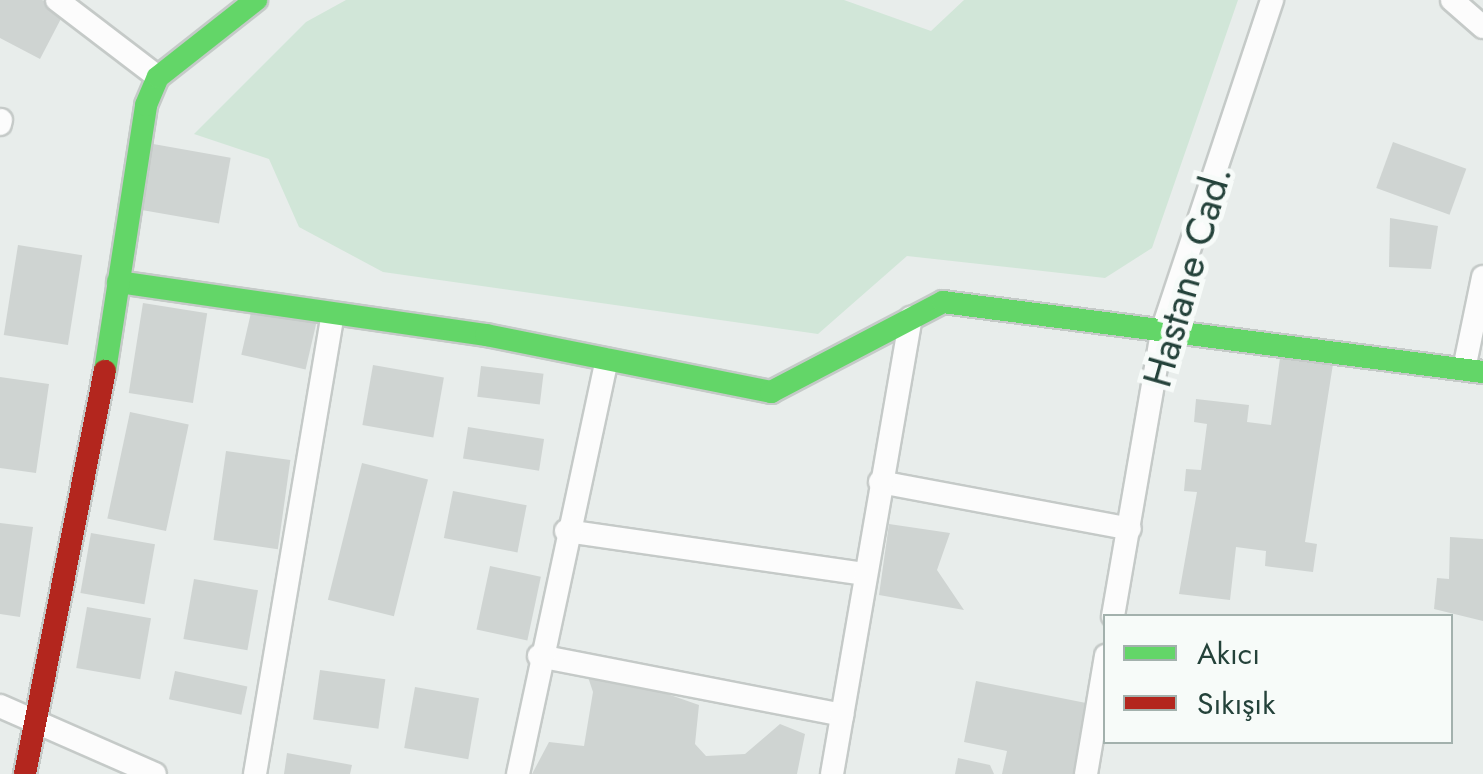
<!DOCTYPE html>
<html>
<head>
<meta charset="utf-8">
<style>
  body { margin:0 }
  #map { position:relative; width:1483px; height:774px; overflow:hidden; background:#e8edeb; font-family:Jost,sans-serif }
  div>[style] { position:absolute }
  .green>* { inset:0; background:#d1e6d8 }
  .building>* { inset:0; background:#cfd4d2; transform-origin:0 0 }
  .roads { filter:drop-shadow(2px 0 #c5cac8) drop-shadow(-2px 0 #c5cac8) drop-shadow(0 2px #c5cac8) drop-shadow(0 -2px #c5cac8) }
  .street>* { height:22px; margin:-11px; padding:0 11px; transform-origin:11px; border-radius:11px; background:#fcfcfc }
  .fast>* { height:22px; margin:-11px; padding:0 11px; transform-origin:11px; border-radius:11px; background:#63d668 }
  .jam>* { height:22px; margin:-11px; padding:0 11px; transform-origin:11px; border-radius:11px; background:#b3261e }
  span { translate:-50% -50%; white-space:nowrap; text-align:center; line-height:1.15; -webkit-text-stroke:10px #f7fbf9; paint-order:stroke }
  .street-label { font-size:40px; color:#24423a }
  .legend { position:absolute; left:1103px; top:614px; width:350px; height:130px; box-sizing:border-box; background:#f7fbf9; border:2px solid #a3b1ad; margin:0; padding:12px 18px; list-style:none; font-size:30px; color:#24423a }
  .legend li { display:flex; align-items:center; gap:20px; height:50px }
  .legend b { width:50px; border:2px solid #a3b1ad }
</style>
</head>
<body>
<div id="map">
  <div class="green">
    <i style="clip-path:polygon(346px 0,844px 0,931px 31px,964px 0,1238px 0,1152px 248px,1105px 278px,907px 256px,818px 334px,383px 272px,299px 227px,269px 159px,194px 134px,306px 22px)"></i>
  </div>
  <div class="building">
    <i style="clip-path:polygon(0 0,42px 0,65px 11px,40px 59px,0 38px)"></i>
    <i style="left:142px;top:142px;width:90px;height:67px;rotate:10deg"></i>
    <i style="left:1393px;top:142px;width:78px;height:49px;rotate:20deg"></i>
    <i style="clip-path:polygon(1390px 218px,1438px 226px,1431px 269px,1389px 267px)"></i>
    <i style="left:18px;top:245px;width:65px;height:91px;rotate:9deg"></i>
    <i style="left:143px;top:303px;width:65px;height:91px;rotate:9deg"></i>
    <i style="left:253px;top:304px;width:66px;height:52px;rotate:13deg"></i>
    <i style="clip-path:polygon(1280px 358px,1333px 364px,1305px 542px,1317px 544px,1313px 572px,1265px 566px,1266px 551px,1236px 547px,1230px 600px,1179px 594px,1197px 492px,1184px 491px,1186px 469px,1201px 470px,1207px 424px,1194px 422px,1196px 399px,1249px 405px,1247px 422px,1271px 425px)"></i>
    <i style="left:373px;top:365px;width:72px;height:61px;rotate:10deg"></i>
    <i style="left:481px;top:366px;width:63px;height:31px;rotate:7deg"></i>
    <i style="clip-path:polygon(0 377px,49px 384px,36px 473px,0 468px)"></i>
    <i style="left:130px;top:412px;width:60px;height:109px;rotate:12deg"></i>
    <i style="left:468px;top:427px;width:77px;height:32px;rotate:9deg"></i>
    <i style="left:226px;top:451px;width:65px;height:90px;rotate:8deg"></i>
    <i style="left:362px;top:463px;width:68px;height:141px;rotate:14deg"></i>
    <i style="left:453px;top:491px;width:75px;height:48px;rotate:11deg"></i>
    <i style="clip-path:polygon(0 523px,33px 527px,20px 617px,0 614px)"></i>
    <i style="clip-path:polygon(889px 524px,950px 533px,937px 570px,964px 610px,879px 595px)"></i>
    <i style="left:91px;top:533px;width:65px;height:61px;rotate:10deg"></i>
    <i style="clip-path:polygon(1450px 537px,1483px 539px,1483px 621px,1434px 609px,1437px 578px,1449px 579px)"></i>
    <i style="left:490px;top:566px;width:52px;height:65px;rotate:12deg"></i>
    <i style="left:194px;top:579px;width:65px;height:61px;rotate:10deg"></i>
    <i style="left:87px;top:607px;width:65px;height:62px;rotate:10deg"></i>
    <i style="clip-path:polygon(584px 665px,699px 705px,695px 744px,706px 756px,745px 754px,780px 724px,805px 734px,797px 774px,532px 774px,549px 742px,584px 746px,593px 692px)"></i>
    <i style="left:320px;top:670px;width:66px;height:50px;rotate:8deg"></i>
    <i style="left:175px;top:671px;width:74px;height:29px;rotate:12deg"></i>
    <i style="clip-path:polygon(976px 681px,1096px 705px,1082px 774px,1002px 774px,1007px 751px,964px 742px)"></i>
    <i style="left:415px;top:687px;width:65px;height:62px;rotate:10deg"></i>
    <i style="clip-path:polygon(287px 753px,352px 765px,350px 774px,284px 774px)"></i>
    <i style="clip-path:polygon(958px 758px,990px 765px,994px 774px,955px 774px)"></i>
  </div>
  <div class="roads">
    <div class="street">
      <i style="left:57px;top:0;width:127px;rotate:37.3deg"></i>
      <i style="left:1452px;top:0;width:41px;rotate:41.1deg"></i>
      <i style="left:0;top:124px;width:4px;rotate:-76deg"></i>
      <i style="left:1464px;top:369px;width:94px;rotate:-78.3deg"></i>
      <i style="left:880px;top:482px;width:254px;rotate:10.6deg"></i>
      <i style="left:566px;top:531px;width:302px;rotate:8.2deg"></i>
      <i style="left:1113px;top:616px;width:289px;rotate:-80.2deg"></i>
      <i style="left:1162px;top:331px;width:349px;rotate:-71.6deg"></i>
      <i style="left:539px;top:656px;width:309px;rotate:11deg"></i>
      <i style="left:0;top:706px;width:169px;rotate:23.7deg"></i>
      <i style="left:255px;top:774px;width:466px;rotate:-80.4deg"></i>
      <i style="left:518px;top:774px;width:424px;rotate:-77.9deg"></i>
      <i style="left:832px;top:774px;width:463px;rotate:-80.2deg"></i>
      <i style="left:1086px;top:774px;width:120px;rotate:-80.4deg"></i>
    </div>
    <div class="fast">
      <i style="left:118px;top:282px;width:372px;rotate:8.2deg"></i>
      <i style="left:486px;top:335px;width:291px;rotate:11.3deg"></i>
      <i style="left:771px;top:392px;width:194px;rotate:-27.6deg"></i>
      <i style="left:943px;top:302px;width:545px;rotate:7.39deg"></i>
      <i style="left:105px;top:371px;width:269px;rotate:-81.2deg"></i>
      <i style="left:146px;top:105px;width:30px;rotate:-67deg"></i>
      <i style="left:158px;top:77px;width:125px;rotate:-38.2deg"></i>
    </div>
    <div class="jam">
      <i style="left:25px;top:774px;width:411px;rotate:-78.8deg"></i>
    </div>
  </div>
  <div class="street-label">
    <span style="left:1187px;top:276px;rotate:-74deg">Hastane Cad.</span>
  </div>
  <ul class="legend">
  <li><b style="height:12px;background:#63d668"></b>Akıcı</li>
  <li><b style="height:12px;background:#b3261e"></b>Sıkışık</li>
  </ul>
</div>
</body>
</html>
